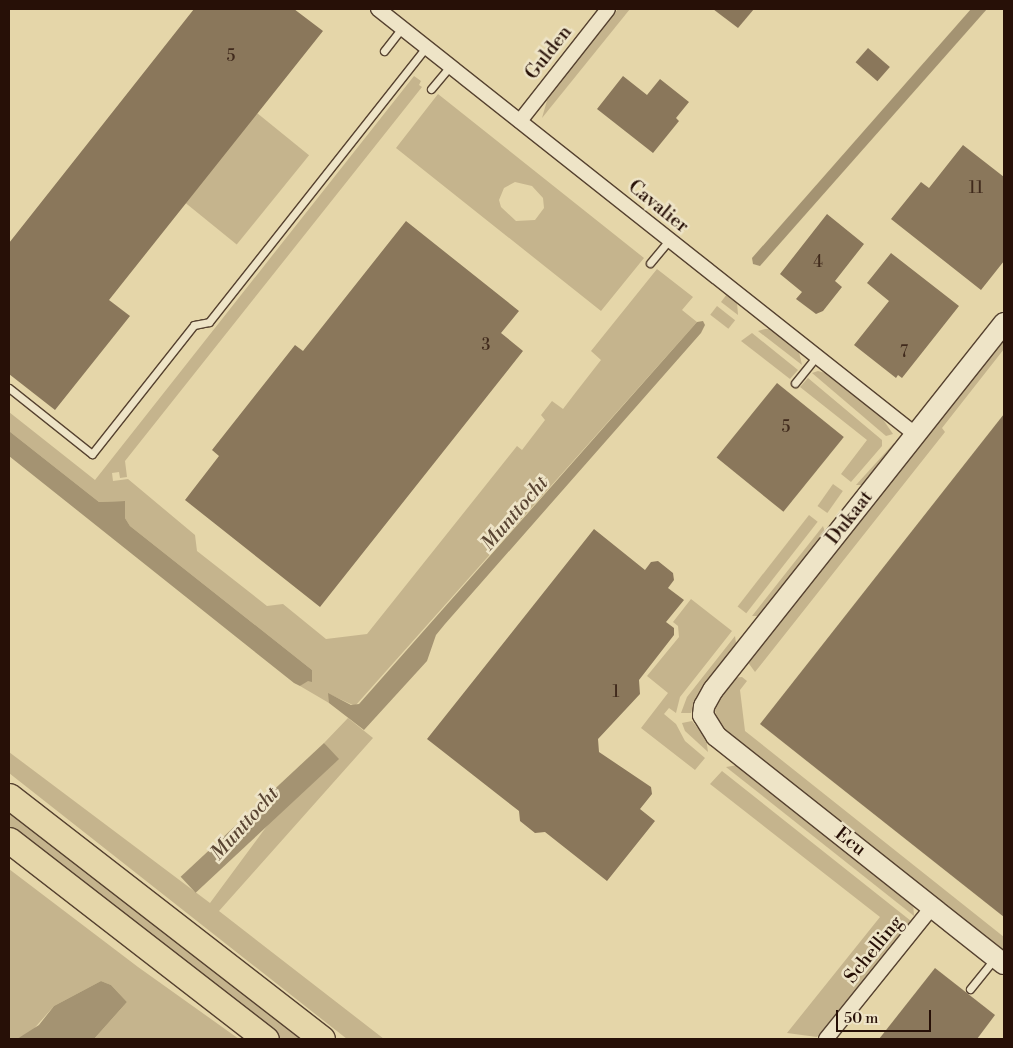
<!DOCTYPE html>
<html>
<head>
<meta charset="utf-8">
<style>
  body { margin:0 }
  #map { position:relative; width:1013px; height:1048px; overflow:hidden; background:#e5d6a9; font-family:"Libre Bodoni",serif }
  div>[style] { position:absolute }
  .green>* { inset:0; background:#c5b48d; transform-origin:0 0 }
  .water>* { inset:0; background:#a49372; transform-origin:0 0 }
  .building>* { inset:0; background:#8a775b; transform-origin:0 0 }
  .roads { filter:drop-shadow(1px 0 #564230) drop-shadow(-1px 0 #564230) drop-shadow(0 1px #564230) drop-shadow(0 -1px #564230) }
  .lane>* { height:7px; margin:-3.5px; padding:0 3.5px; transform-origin:3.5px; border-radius:3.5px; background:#eee4c7 }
  .street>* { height:14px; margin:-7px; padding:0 7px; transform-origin:7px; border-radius:7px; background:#eee4c7 }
  .secondary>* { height:20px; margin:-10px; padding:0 10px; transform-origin:10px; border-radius:10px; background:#eee4c7 }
  .highway>* { height:25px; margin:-12.5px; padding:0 12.5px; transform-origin:12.5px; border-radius:12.5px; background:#e5d6a9 }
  span { translate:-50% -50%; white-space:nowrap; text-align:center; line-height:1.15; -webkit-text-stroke:5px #eee4c7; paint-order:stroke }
  .number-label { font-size:16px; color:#402a1c }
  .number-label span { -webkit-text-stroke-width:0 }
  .street-label { font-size:19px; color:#271007 }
  .water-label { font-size:20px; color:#594432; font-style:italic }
  .frame { position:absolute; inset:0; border:10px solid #271007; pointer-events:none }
  .scale { position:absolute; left:836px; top:1010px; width:95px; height:22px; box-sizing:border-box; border:2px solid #271007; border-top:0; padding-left:6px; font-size:15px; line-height:18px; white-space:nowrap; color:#271007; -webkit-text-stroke:4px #eee4c7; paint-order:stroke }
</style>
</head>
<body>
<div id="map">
  <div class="green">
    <i style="clip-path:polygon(618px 9px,630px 9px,542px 118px,548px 97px)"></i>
    <i style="clip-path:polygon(414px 76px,421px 81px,419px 85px,422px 87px,125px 461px,127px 477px,120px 478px,119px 472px,112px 473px,113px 481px,128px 479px,195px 535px,197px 551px,267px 606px,283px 604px,326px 639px,367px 634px,517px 446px,522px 450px,545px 420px,541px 415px,552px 401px,563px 409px,576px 392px,601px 360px,591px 351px,657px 269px,693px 297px,682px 310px,697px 322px,355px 706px,331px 695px,329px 703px,300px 686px,310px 678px,312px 670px,130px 526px,125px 518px,125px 501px,99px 502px,9px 431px,9px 412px,95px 480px)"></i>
    <i style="clip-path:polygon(evenodd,438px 94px,644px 258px,601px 311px,396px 148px,438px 94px,515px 182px,532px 186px,543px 198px,544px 208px,535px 220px,516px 221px,501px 207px,499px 200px,504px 188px,515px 182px)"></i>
    <i style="left:257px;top:113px;width:67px;height:115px;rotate:39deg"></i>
    <i style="clip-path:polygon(727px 294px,737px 302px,738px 315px,721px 302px)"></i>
    <i style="left:717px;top:306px;width:23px;height:11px;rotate:38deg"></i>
    <i style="clip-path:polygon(765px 329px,771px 329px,799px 352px,802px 365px,758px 331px)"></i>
    <i style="clip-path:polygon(752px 333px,798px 370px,790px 379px,741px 341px)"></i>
    <i style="clip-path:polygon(1004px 334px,1004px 349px,942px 428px,945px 432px,755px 672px,747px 661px)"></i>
    <i style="clip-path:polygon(818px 371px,825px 373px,882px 418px,893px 434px,886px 436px,812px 373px)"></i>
    <i style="clip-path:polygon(808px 378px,882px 440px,882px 446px,851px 482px,841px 474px,867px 440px,800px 387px)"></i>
    <i style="clip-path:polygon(894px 443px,893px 451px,865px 485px,856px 485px)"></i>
    <i style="left:833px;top:484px;width:12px;height:27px;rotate:35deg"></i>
    <i style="left:809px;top:515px;width:11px;height:116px;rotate:38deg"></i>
    <i style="clip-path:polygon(823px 526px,826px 535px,760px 616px,752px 616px)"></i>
    <i style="clip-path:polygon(691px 599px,732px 631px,680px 697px,676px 713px,669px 708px,664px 714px,676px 724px,685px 741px,705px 758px,695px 770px,641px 728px,668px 693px,647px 676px,679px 637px,678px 626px,673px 622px)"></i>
    <i style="clip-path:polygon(735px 636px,737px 650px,693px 705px,691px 713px,681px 713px,687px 697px)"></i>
    <i style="clip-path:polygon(742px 677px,747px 681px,740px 690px,745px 731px,1004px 937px,1004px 956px,721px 731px,714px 707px,732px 678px)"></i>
    <i style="clip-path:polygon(348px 718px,373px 738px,219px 911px,384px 1039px,347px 1039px,9px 773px,9px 752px,210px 903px,326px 746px,324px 743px)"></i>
    <i style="clip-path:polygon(692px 721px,706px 738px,708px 752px,685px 731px,682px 723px)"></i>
    <i style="clip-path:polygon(738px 765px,913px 902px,914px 916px,726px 767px)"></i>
    <i style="clip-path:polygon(722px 771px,911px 921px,817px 1037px,787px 1033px,880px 917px,710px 784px)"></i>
    <i style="left:9px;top:807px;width:378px;height:21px;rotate:38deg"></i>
    <i style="clip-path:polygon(9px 869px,138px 967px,239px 1039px,94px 1039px,127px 1002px,111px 985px,101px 981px,54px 1006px,31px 1032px,17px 1039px,9px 1039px)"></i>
  </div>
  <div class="water">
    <i style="clip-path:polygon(971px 9px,987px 9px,760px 266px,753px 264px,752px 258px)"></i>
    <i style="clip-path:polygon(703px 321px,705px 325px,701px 333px,445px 624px,436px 635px,427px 661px,364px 730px,329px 703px,328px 693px,351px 705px,359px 704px,697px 322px)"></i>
    <i style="clip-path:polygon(9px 431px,99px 502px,125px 501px,125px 518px,130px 526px,312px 670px,312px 682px,308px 681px,300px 686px,294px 683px,9px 456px)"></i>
    <i style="left:324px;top:743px;width:22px;height:196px;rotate:47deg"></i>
    <i style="clip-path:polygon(101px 981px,111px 985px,127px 1002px,94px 1039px,17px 1039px,39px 1025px,54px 1006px)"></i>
  </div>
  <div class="building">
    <i style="clip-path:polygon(194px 9px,294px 9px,323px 31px,109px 300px,130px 316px,55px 410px,9px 374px,9px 243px)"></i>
    <i style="clip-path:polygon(713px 9px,754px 9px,738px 28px)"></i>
    <i style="left:868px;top:48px;width:29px;height:19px;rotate:41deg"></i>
    <i style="clip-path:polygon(623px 76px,647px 95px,660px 79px,689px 102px,676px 118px,679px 121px,653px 153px,597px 109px)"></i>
    <i style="clip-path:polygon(963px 145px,1004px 177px,1004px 261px,981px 290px,891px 219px,921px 182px,929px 188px)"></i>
    <i style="clip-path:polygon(827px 214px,864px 244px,835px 281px,842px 287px,823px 311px,816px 314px,796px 299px,802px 292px,780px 274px)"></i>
    <i style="clip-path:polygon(406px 221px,519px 311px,501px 333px,523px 351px,320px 607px,185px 500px,219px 456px,212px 450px,295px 345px,303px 351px)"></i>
    <i style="clip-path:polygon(891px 253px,959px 306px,902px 378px,898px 375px,896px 378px,854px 345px,889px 301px,867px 283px)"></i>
    <i style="left:777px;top:383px;width:86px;height:96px;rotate:39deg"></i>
    <i style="clip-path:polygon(1004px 414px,1004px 917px,760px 724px)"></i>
    <i style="clip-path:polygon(594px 529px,645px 570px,651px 562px,658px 561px,673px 573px,674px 580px,668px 588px,684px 600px,666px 622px,674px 628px,674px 635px,639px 680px,640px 694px,598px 739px,599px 752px,651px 787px,652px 794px,640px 809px,655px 821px,607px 881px,545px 832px,535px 833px,520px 821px,519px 811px,427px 739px)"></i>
    <i style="clip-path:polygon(935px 968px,995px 1015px,977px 1039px,879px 1039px)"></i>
  </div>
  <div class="roads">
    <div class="lane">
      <i style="left:384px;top:51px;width:29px;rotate:-52deg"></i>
      <i style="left:431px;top:89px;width:30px;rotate:-50deg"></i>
      <i style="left:650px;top:263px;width:30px;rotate:-50deg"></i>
      <i style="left:795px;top:383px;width:33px;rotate:-51deg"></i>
      <i style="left:9px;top:388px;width:106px;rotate:38.5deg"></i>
      <i style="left:92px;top:454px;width:164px;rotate:-51.7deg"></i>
      <i style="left:194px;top:325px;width:15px;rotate:-11deg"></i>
      <i style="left:209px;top:322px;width:350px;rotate:-51.7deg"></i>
      <i style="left:970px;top:989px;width:40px;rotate:-51deg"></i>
    </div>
    <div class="street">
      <i style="left:378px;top:9px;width:686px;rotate:38.37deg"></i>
      <i style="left:520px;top:121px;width:142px;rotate:-51.8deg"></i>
      <i style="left:826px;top:1039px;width:169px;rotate:-51.2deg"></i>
    </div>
    <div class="secondary">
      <i style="left:1004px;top:323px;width:468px;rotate:128.4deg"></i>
      <i style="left:713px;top:690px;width:18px;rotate:119deg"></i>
      <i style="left:704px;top:706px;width:9px;rotate:96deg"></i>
      <i style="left:703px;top:715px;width:25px;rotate:58deg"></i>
      <i style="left:716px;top:736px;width:367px;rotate:38.4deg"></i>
    </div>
    <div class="highway">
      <i style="left:9px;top:796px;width:396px;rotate:37.8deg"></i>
      <i style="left:9px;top:840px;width:325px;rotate:37.8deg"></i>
    </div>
  </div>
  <div class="number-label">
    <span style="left:231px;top:56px">5</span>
    <span style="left:976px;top:188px">11</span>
    <span style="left:818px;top:262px">4</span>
    <span style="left:486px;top:345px">3</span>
    <span style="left:904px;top:352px">7</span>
    <span style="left:786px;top:427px">5</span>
    <span style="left:616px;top:692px">1</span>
  </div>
  <div class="street-label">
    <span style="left:549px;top:53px;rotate:-52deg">Gulden</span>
    <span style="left:658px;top:207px;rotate:39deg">Cavalier</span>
    <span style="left:850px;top:518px;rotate:-52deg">Dukaat</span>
    <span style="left:850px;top:842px;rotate:38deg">Ecu</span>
    <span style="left:874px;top:950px;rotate:-51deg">Schelling</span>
  </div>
  <div class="water-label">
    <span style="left:515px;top:514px;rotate:-49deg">Munttocht</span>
    <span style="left:245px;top:824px;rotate:-48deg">Munttocht</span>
  </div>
  <div class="frame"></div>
  <div class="scale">50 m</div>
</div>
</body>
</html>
